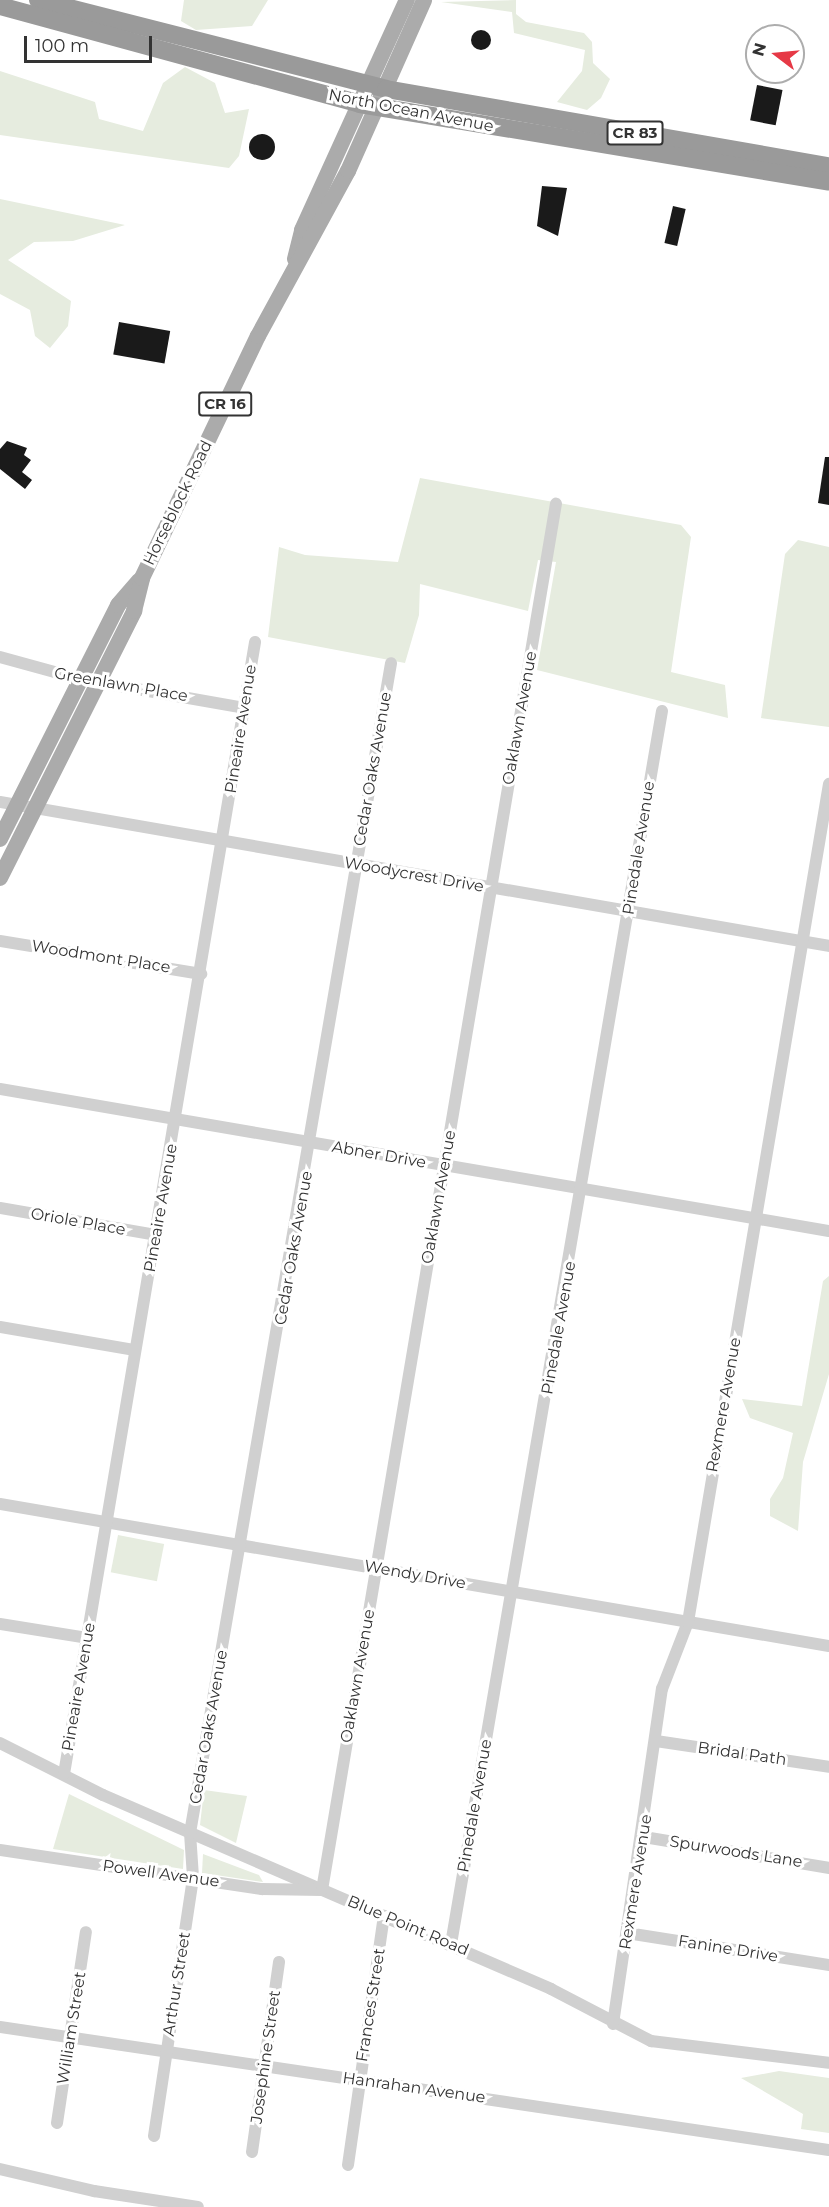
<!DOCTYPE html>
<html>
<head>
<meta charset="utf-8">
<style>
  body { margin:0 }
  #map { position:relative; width:829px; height:2207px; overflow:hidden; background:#fff; font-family:Montserrat,sans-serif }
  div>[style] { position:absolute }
  .green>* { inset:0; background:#e6ecdf; transform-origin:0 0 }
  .building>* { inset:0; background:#1a1a1a; transform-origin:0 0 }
  .round { border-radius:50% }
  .minor>* { height:12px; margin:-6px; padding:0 6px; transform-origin:6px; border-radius:6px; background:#d0d0d0 }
  .major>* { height:16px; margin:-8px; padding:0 8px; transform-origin:8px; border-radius:8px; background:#ababab }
  .highway>* { height:18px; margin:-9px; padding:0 9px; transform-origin:9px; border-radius:9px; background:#9a9a9a }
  span { translate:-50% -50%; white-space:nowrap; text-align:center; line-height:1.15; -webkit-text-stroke:6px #fff; paint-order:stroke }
  .shield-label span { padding:2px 4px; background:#fff; border:2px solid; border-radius:4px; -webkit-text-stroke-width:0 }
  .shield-label { font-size:15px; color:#333; font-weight:700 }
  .street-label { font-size:16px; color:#333 }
  .north { position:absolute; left:745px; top:24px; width:60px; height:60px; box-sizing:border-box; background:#fff; border:2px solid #adadad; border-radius:50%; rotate:286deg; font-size:16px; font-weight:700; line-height:24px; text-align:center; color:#333 }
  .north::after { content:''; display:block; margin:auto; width:21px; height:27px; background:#e63946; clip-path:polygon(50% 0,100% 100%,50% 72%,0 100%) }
  .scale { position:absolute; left:24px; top:36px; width:128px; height:27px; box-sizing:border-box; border:3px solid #333; border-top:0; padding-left:8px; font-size:18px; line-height:21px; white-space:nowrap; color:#333; -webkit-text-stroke:4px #fff; paint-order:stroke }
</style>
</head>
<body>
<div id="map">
  <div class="green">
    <i style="clip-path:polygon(184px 0,268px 0,252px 26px,196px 30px,181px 21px)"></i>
    <i style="clip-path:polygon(516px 0,516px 14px,526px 22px,584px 33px,592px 42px,593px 63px,610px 79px,601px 98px,587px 110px,557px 102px,582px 71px,585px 50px,514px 33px,512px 12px,441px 2px)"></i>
    <i style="clip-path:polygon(185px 67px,215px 83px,225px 113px,249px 109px,239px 156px,229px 168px,0 135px,0 71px,95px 102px,99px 119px,143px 131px,163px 83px)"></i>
    <i style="clip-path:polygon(0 199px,125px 225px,73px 241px,34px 242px,8px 260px,71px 301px,68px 326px,50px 348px,35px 336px,30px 310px,0 294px)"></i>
    <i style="clip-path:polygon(420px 478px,681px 525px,691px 537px,671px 672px,725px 685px,728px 718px,537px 670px,556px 562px,538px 560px,528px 611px,420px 584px,419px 615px,405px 663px,268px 637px,279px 547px,305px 555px,398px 562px)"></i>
    <i style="clip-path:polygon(798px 540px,829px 547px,829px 727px,761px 718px,785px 554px)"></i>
    <i style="clip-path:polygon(829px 1276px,829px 1374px,803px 1462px,798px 1531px,770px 1516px,770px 1499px,783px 1478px,793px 1433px,750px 1418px,742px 1399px,802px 1406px,823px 1281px)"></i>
    <i style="left:118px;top:1535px;width:47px;height:38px;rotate:11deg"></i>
    <i style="clip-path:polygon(204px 1790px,247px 1796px,236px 1843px,200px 1825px)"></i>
    <i style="clip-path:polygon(69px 1794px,184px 1850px,183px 1869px,53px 1849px)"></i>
    <i style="clip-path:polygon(203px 1854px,259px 1875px,263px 1882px,202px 1873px)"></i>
    <i style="clip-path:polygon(779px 2071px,829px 2078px,829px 2133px,801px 2129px,803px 2114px,741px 2078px)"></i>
  </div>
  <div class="building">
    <i class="round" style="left:471px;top:30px;width:20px;height:20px"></i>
    <i style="left:757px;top:85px;width:26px;height:36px;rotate:11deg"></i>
    <i class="round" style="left:249px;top:134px;width:26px;height:26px"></i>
    <i style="clip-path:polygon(542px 186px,567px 188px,558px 236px,537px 226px)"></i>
    <i style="left:673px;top:206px;width:13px;height:38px;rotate:13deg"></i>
    <i style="left:119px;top:322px;width:52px;height:33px;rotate:10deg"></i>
    <i style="clip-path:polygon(7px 441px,27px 448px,24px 455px,31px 460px,22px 472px,32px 480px,25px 489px,0 469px,0 449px)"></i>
    <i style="clip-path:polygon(825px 457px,829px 457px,829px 505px,818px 503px)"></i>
  </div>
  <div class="minor">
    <i style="left:0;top:657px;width:83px;rotate:15.4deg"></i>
    <i style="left:80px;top:679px;width:168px;rotate:10deg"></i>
    <i style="left:0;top:802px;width:841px;rotate:9.85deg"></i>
    <i style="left:0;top:941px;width:204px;rotate:9.3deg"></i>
    <i style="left:0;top:1089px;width:841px;rotate:9.72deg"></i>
    <i style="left:0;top:1208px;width:158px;rotate:9.8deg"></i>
    <i style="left:0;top:1327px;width:137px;rotate:9.7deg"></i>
    <i style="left:0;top:1504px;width:841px;rotate:9.72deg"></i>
    <i style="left:0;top:1624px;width:88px;rotate:9.1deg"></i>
    <i style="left:656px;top:1741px;width:175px;rotate:8.5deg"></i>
    <i style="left:0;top:1743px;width:115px;rotate:26.8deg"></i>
    <i style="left:103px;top:1795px;width:488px;rotate:23.4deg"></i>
    <i style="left:551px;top:1989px;width:113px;rotate:27.5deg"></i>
    <i style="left:651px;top:2041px;width:179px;rotate:7deg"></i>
    <i style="left:64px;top:1774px;width:1148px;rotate:-80.42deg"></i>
    <i style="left:644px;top:1837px;width:188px;rotate:9.5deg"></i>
    <i style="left:0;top:1850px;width:265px;rotate:8.5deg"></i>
    <i style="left:262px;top:1889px;width:60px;rotate:1deg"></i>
    <i style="left:322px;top:1890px;width:1406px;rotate:-80.42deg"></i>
    <i style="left:627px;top:1933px;width:205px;rotate:9deg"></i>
    <i style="left:451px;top:1944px;width:1251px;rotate:-80.29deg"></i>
    <i style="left:613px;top:2024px;width:339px;rotate:-81.7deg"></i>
    <i style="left:662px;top:1689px;width:72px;rotate:-68.8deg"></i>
    <i style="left:688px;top:1622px;width:850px;rotate:-80.45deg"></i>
    <i style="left:0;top:2027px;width:838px;rotate:8.44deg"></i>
    <i style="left:57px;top:2123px;width:193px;rotate:-81.4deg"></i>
    <i style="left:154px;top:2136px;width:262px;rotate:-81.4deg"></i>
    <i style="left:193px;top:1877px;width:44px;rotate:-93.9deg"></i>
    <i style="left:190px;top:1833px;width:1187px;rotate:-80.25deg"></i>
    <i style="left:252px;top:2152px;width:192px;rotate:-81.9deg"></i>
    <i style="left:348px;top:2165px;width:252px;rotate:-81.8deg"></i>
    <i style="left:0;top:2169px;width:97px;rotate:13.2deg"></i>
    <i style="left:94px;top:2191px;width:105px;rotate:8.7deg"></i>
  </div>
  <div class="major">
    <i style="left:295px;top:259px;width:30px;rotate:-76deg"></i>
    <i style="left:302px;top:230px;width:253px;rotate:-65.5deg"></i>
    <i style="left:0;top:839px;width:262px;rotate:-63.2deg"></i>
    <i style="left:118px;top:605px;width:32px;rotate:-49deg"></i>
    <i style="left:0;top:878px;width:299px;rotate:-63.3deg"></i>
    <i style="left:134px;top:611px;width:34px;rotate:-76deg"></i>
    <i style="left:142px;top:578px;width:268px;rotate:-64.4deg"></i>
    <i style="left:258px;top:336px;width:188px;rotate:-61.4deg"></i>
    <i style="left:348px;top:171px;width:187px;rotate:-66deg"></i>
  </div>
  <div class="highway">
    <i style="left:38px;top:0;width:359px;rotate:14.3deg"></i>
    <i style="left:386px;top:89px;width:450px;rotate:9.9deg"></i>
    <i style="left:0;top:6px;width:373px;rotate:15.2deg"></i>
    <i style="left:360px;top:104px;width:475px;rotate:9.4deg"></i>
  </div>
  <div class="shield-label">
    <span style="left:635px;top:133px">CR 83</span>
    <span style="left:225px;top:404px">CR 16</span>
  </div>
  <div class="street-label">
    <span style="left:411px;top:111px;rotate:11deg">North Ocean Avenue</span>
    <span style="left:178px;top:503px;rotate:-64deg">Horseblock Road</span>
    <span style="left:121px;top:685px;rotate:10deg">Greenlawn Place</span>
    <span style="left:520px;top:718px;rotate:-80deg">Oaklawn Avenue</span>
    <span style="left:241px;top:729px;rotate:-81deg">Pineaire Avenue</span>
    <span style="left:373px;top:769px;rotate:-80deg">Cedar Oaks Avenue</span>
    <span style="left:639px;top:848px;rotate:-81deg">Pinedale Avenue</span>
    <span style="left:414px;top:875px;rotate:10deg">Woodycrest Drive</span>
    <span style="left:101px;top:957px;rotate:9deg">Woodmont Place</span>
    <span style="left:379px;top:1155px;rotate:10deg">Abner Drive</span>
    <span style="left:439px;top:1197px;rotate:-80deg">Oaklawn Avenue</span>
    <span style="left:161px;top:1208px;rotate:-80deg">Pineaire Avenue</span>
    <span style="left:78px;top:1222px;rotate:10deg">Oriole Place</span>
    <span style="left:294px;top:1248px;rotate:-80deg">Cedar Oaks Avenue</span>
    <span style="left:559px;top:1328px;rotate:-80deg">Pinedale Avenue</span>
    <span style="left:724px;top:1405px;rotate:-80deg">Rexmere Avenue</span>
    <span style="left:415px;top:1575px;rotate:10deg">Wendy Drive</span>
    <span style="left:358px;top:1676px;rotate:-80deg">Oaklawn Avenue</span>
    <span style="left:79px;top:1687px;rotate:-80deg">Pineaire Avenue</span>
    <span style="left:209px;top:1727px;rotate:-80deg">Cedar Oaks Avenue</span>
    <span style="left:742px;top:1754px;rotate:8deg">Bridal Path</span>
    <span style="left:475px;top:1806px;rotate:-80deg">Pinedale Avenue</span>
    <span style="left:736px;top:1852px;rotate:9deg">Spurwoods Lane</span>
    <span style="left:161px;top:1874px;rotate:8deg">Powell Avenue</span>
    <span style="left:636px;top:1882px;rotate:-81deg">Rexmere Avenue</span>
    <span style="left:408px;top:1926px;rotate:23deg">Blue Point Road</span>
    <span style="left:728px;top:1949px;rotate:9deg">Fanine Drive</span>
    <span style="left:177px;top:1984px;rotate:-81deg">Arthur Street</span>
    <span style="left:371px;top:2005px;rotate:-81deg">Frances Street</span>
    <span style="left:72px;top:2028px;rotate:-81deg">William Street</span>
    <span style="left:266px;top:2057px;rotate:-82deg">Josephine Street</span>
    <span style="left:414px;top:2088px;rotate:8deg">Hanrahan Avenue</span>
  </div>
  <div class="north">N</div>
  <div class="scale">100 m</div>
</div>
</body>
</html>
